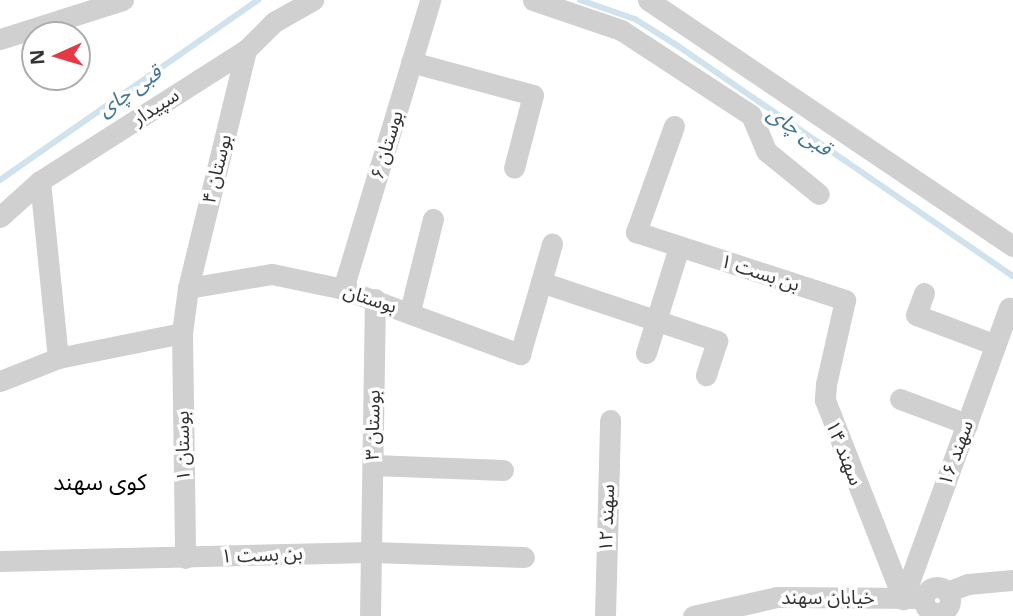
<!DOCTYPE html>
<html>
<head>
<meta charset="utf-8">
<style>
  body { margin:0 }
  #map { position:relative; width:1013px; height:616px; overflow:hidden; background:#fff; font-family:"Open Sans","Noto Sans Arabic",sans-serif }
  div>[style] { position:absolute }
  .stream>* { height:6px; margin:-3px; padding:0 3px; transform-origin:3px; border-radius:3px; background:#cfe2ee }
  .minor>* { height:21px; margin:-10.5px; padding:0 10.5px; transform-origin:10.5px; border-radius:10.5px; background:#d0d0d0 }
  .minor>.ring { margin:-10.5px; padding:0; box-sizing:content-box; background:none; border:21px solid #d0d0d0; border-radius:50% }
  span { translate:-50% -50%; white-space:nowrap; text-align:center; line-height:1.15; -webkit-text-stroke:7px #fff; paint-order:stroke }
  .street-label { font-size:19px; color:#333 }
  .water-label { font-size:21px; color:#3f7597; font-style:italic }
  .quarter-label { font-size:23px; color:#000 }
  .north { position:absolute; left:21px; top:21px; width:70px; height:70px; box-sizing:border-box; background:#fff; border:2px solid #adadad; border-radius:50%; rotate:266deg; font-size:19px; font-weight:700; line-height:28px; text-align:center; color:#333 }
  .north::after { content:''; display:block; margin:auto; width:24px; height:32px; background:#e63946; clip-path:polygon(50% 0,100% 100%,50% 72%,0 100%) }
</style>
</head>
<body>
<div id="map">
  <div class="stream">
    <i style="left:580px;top:0;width:58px;rotate:19.1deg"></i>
    <i style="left:635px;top:19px;width:51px;rotate:32.1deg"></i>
    <i style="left:678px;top:46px;width:406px;rotate:34.5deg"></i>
    <i style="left:0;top:180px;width:315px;rotate:-34.9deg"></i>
  </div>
  <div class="minor">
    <i style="left:533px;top:0;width:93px;rotate:18.8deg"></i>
    <i style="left:621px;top:30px;width:155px;rotate:33.2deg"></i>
    <i style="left:751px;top:115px;width:39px;rotate:67deg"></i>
    <i style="left:766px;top:151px;width:68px;rotate:39.1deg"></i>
    <i style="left:648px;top:0;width:440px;rotate:34deg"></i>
    <i style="left:0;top:39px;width:129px;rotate:-17.6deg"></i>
    <i style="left:411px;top:62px;width:126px;rotate:15.1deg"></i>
    <i style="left:533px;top:95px;width:75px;rotate:104.6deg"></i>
    <i style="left:674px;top:126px;width:113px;rotate:109.7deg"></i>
    <i style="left:636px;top:232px;width:220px;rotate:18deg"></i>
    <i style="left:845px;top:300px;width:86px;rotate:102.7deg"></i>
    <i style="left:826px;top:384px;width:16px;rotate:94deg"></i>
    <i style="left:825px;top:400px;width:214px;rotate:68.6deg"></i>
    <i style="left:40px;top:181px;width:178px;rotate:84.2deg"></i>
    <i style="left:0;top:217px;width:54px;rotate:-42deg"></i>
    <i style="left:40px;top:181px;width:244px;rotate:-32.5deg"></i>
    <i style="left:246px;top:50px;width:40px;rotate:-45deg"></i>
    <i style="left:274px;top:22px;width:45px;rotate:-29.4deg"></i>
    <i style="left:541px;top:282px;width:40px;rotate:-74deg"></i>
    <i style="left:188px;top:288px;width:245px;rotate:-76.3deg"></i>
    <i style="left:343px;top:289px;width:302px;rotate:-73.2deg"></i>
    <i style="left:924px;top:293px;width:23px;rotate:110deg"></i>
    <i style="left:916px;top:315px;width:85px;rotate:20.6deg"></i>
    <i style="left:410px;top:311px;width:95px;rotate:-76deg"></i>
    <i style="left:182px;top:333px;width:225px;rotate:89.2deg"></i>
    <i style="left:646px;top:353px;width:111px;rotate:-72.7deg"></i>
    <i style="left:0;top:381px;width:62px;rotate:-21.6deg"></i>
    <i style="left:58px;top:358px;width:126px;rotate:-11.4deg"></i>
    <i style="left:182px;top:333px;width:45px;rotate:-82.4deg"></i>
    <i style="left:188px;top:288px;width:85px;rotate:-9.5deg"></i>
    <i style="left:272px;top:274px;width:73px;rotate:11.9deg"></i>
    <i style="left:343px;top:289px;width:189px;rotate:20.2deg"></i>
    <i style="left:520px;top:354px;width:75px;rotate:-73.7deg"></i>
    <i style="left:541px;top:282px;width:186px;rotate:18.5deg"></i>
    <i style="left:717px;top:341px;width:36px;rotate:108deg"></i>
    <i style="left:900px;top:399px;width:72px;rotate:20.5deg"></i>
    <i style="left:373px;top:465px;width:130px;rotate:2.2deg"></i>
    <i style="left:0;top:561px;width:371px;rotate:-1.4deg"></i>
    <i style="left:371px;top:552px;width:153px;rotate:1.9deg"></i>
    <i class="ring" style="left:924px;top:587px;width:5px;height:5px"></i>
    <i style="left:947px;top:592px;width:22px;rotate:-21deg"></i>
    <i style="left:968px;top:584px;width:45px;rotate:-5.1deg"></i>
    <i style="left:903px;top:599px;width:310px;rotate:-70deg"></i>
    <i style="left:370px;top:616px;width:317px;rotate:-89.1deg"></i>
    <i style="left:605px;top:616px;width:196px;rotate:-88.5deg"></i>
    <i style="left:693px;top:616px;width:86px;rotate:-12.7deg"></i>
    <i style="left:777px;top:597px;width:147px;rotate:0.4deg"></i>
  </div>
  <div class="street-label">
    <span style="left:156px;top:107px;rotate:-33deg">سپیدار</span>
    <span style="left:387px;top:145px;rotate:-73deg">بوستان ۶</span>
    <span style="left:217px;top:169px;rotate:-76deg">بوستان ۴</span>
    <span style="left:760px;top:273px;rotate:18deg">بن بست ۱</span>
    <span style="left:370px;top:299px;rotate:18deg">بوستان</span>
    <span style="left:373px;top:425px;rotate:-89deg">بوستان ۳</span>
    <span style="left:183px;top:446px;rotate:-91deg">بوستان ۱</span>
    <span style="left:844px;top:453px;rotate:68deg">سهند ۱۴</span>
    <span style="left:956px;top:453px;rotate:-70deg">سهند ۱۶</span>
    <span style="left:607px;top:518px;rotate:-88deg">سهند ۱۲</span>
    <span style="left:262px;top:555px;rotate:-2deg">بن بست ۱</span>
    <span style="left:828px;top:598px">خیابان سهند</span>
  </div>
  <div class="water-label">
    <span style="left:129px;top:90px;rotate:-35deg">قبی چای</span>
    <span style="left:800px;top:130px;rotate:34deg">قبی چای</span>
  </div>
  <div class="quarter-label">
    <span style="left:100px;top:481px">کوی سهند</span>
  </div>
  <div class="north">N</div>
</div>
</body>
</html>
